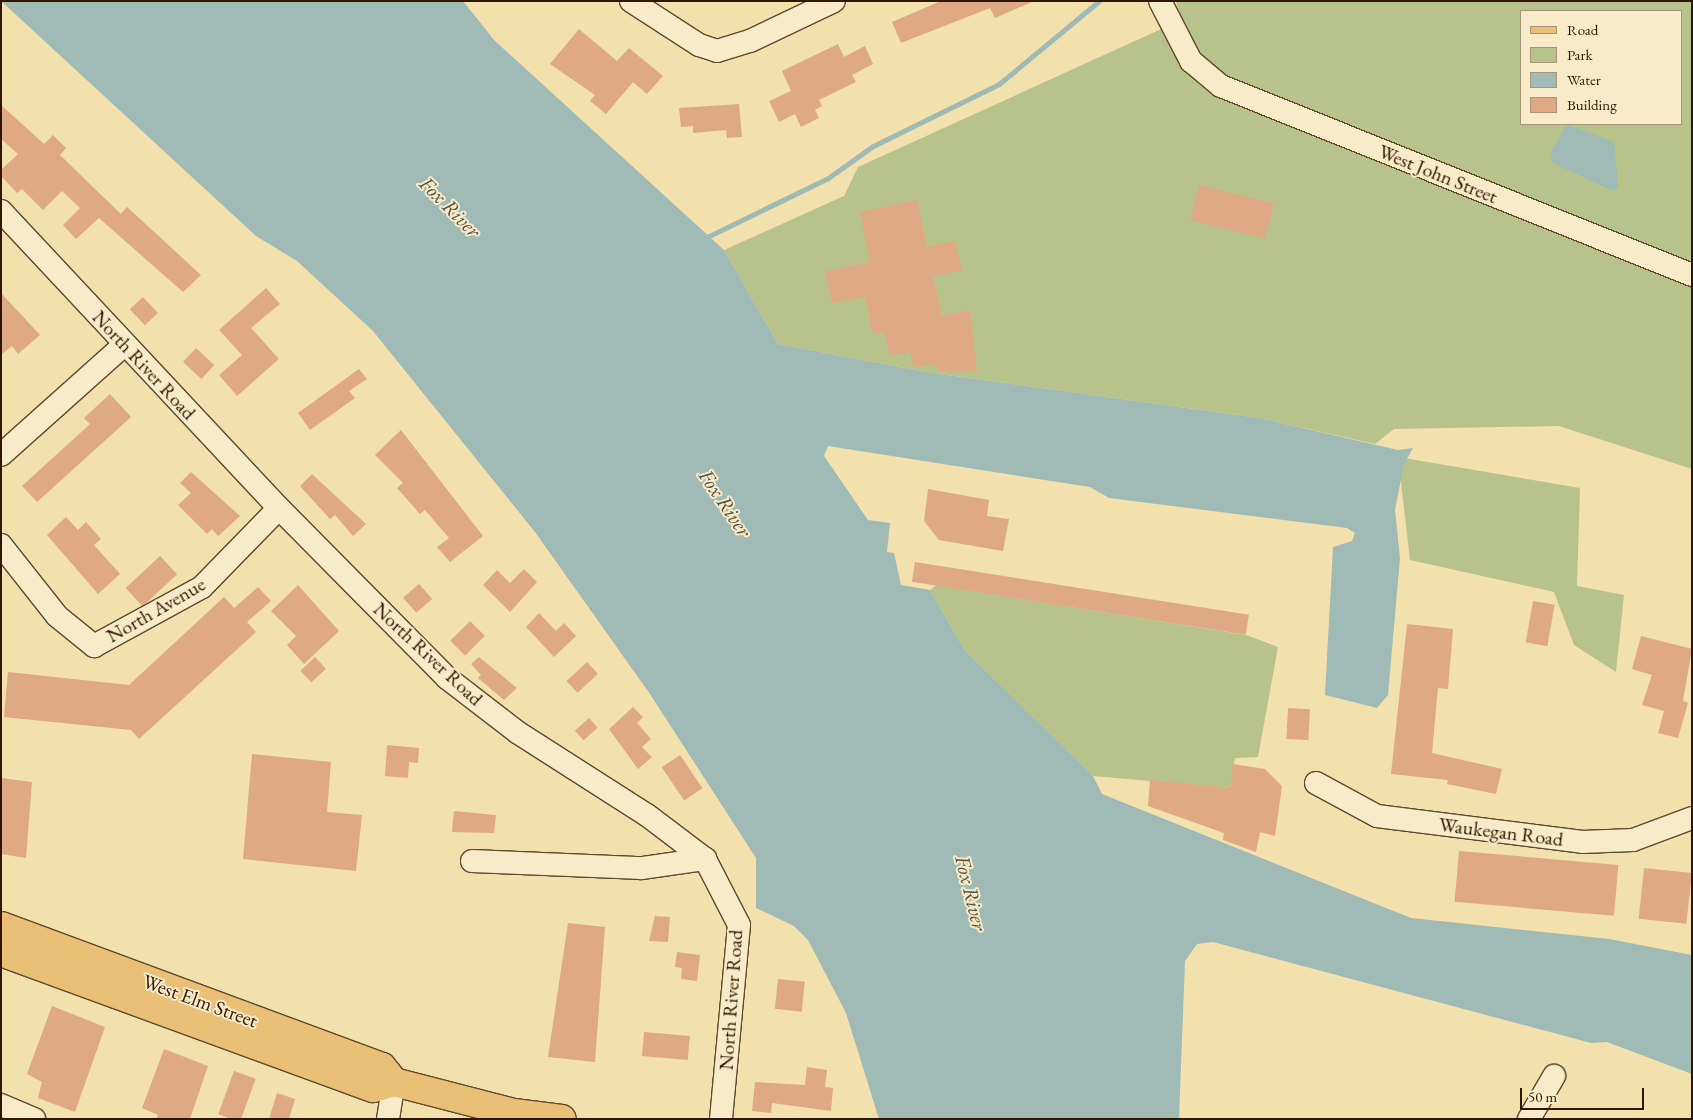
<!DOCTYPE html>
<html>
<head>
<meta charset="utf-8">
<style>
  body { margin:0 }
  #map { position:relative; width:1693px; height:1120px; overflow:hidden; background:#f2e0ad; font-family:"EB Garamond",serif }
  div>[style] { position:absolute }
  .green>* { inset:0; background:#b8c38b }
  .water>* { inset:0; background:#a0bab5 }
  .stream>* { height:5px; margin:-2.5px; padding:0 2.5px; transform-origin:2.5px; border-radius:2.5px; background:#a0bab5 }
  .building>* { inset:0; background:#dfa983; transform-origin:0 0 }
  .roads { filter:drop-shadow(1px 0 #60482c) drop-shadow(-1px 0 #60482c) drop-shadow(0 1px #60482c) drop-shadow(0 -1px #60482c) }
  .minor>* { height:22px; margin:-11px; padding:0 11px; transform-origin:11px; border-radius:11px; background:#f7ebca }
  .major>* { height:28px; margin:-14px; padding:0 14px; transform-origin:14px; border-radius:14px; background:#e9c076 }
  span { translate:-50% -50%; white-space:nowrap; text-align:center; line-height:1.15; -webkit-text-stroke:4px #f7ebca; paint-order:stroke }
  .street-label { font-size:20px; color:#301501 }
  .water-label { font-size:21px; color:#574f40; font-style:italic }
  .frame { position:absolute; inset:0; border:2px solid #301501; pointer-events:none }
  .legend { position:absolute; left:1520px; top:10px; width:162px; height:115px; box-sizing:border-box; background:#f7ebca; border:1px solid #a7957a; margin:0; padding:6px 9px; list-style:none; font-size:15px; color:#301501 }
  .legend li { display:flex; align-items:center; gap:10px; height:25px }
  .legend b { width:25px; border:1px solid #a7957a }
  .scale { position:absolute; left:1520px; top:1088px; width:124px; height:22px; box-sizing:border-box; border:2px solid #301501; border-top:0; padding-left:6px; font-size:15px; line-height:18px; white-space:nowrap; color:#301501; -webkit-text-stroke:4px #f7ebca; paint-order:stroke }
</style>
</head>
<body>
<div id="map">
  <div class="green">
    <i style="clip-path:polygon(evenodd,1176px 1px,1692px 1px,1692px 469px,1559px 426px,1394px 429px,1375px 444px,1259px 418px,932px 373px,778px 344px,724px 250px,844px 196px,858px 167px,1181px 20px,1176px 1px,1522px 11px,1682px 11px,1682px 124px,1522px 124px,1522px 11px)"></i>
    <i style="clip-path:polygon(1398px 457px,1580px 488px,1577px 586px,1624px 595px,1616px 672px,1574px 645px,1554px 592px,1410px 560px)"></i>
    <i style="clip-path:polygon(936px 585px,1246px 635px,1278px 647px,1258px 757px,1235px 758px,1230px 788px,1093px 776px,964px 649px,930px 590px)"></i>
  </div>
  <div class="water">
    <i style="clip-path:polygon(1px 1px,463px 1px,494px 40px,724px 250px,778px 344px,932px 373px,1259px 418px,1398px 450px,1413px 448px,1404px 464px,1395px 510px,1400px 558px,1388px 695px,1377px 708px,1325px 695px,1333px 547px,1352px 541px,1355px 533px,1347px 528px,1109px 498px,1090px 487px,828px 446px,824px 456px,868px 520px,890px 523px,887px 552px,894px 553px,901px 585px,930px 590px,964px 649px,1093px 776px,1102px 794px,1411px 918px,1609px 939px,1692px 955px,1692px 1074px,1607px 1042px,1591px 1043px,1213px 942px,1197px 944px,1185px 961px,1179px 1119px,879px 1119px,846px 1013px,808px 940px,794px 926px,756px 908px,756px 858px,650px 694px,535px 532px,373px 331px,297px 261px,256px 236px)"></i>
    <i style="clip-path:polygon(1567px 124px,1614px 142px,1618px 187px,1613px 191px,1551px 162px,1552px 150px)"></i>
  </div>
  <div class="stream">
    <i style="left:709px;top:236px;width:132px;rotate:-26deg"></i>
    <i style="left:828px;top:178px;width:55px;rotate:-35.4deg"></i>
    <i style="left:873px;top:146px;width:140px;rotate:-26.2deg"></i>
    <i style="left:999px;top:84px;width:130px;rotate:-39.7deg"></i>
  </div>
  <div class="building">
    <i style="clip-path:polygon(941px 1px,1034px 1px,995px 18px,990px 8px,901px 43px,892px 22px)"></i>
    <i style="clip-path:polygon(579px 29px,617px 61px,629px 48px,663px 76px,647px 94px,633px 82px,606px 114px,590px 101px,595px 95px,550px 64px)"></i>
    <i style="clip-path:polygon(838px 44px,844px 57px,865px 46px,873px 64px,852px 75px,856px 82px,819px 100px,822px 106px,815px 110px,819px 118px,801px 127px,795px 114px,779px 122px,769px 101px,791px 91px,782px 71px)"></i>
    <i style="clip-path:polygon(739px 104px,742px 137px,727px 138px,726px 130px,693px 133px,693px 126px,681px 127px,679px 108px)"></i>
    <i style="clip-path:polygon(1px 105px,44px 144px,53px 135px,66px 148px,60px 155px,98px 192px,121px 214px,127px 207px,201px 275px,183px 292px,99px 218px,76px 239px,63px 225px,80px 208px,62px 191px,43px 210px,22px 189px,17px 193px,1px 176px,1px 170px,18px 154px,1px 139px)"></i>
    <i style="left:1199px;top:185px;width:77px;height:36px;rotate:14deg"></i>
    <i style="clip-path:polygon(917px 200px,927px 247px,955px 241px,962px 270px,933px 276px,942px 316px,970px 310px,977px 371px,938px 371px,935px 364px,914px 367px,910px 352px,890px 356px,885px 332px,873px 334px,865px 297px,832px 303px,825px 271px,870px 262px,860px 212px)"></i>
    <i style="clip-path:polygon(266px 288px,280px 304px,251px 328px,279px 359px,237px 396px,219px 375px,242px 355px,219px 330px)"></i>
    <i style="clip-path:polygon(1px 293px,40px 335px,18px 354px,12px 346px,1px 355px)"></i>
    <i style="left:143px;top:297px;width:22px;height:18px;rotate:47deg"></i>
    <i style="left:196px;top:348px;width:25px;height:19px;rotate:43deg"></i>
    <i style="clip-path:polygon(359px 369px,367px 379px,349px 391px,355px 398px,310px 430px,298px 413px)"></i>
    <i style="clip-path:polygon(110px 394px,131px 417px,37px 502px,22px 486px,90px 424px,84px 418px)"></i>
    <i style="clip-path:polygon(401px 430px,483px 536px,450px 562px,437px 547px,449px 538px,425px 510px,420px 514px,397px 488px,403px 483px,375px 455px)"></i>
    <i style="clip-path:polygon(191px 472px,240px 516px,218px 536px,212px 529px,207px 534px,178px 505px,191px 493px,180px 483px)"></i>
    <i style="clip-path:polygon(312px 474px,366px 524px,353px 536px,335px 515px,330px 519px,300px 486px)"></i>
    <i style="clip-path:polygon(928px 489px,989px 500px,987px 516px,1009px 519px,1003px 551px,939px 540px,924px 521px)"></i>
    <i style="clip-path:polygon(66px 517px,78px 530px,86px 522px,101px 539px,94px 545px,120px 574px,98px 594px,47px 535px)"></i>
    <i style="left:160px;top:556px;width:25px;height:47px;rotate:47deg"></i>
    <i style="left:915px;top:562px;width:338px;height:20px;rotate:9deg"></i>
    <i style="clip-path:polygon(524px 569px,537px 582px,510px 612px,483px 585px,497px 570px,510px 583px)"></i>
    <i style="left:419px;top:584px;width:20px;height:21px;rotate:49deg"></i>
    <i style="clip-path:polygon(298px 585px,339px 631px,304px 664px,287px 645px,296px 636px,271px 611px)"></i>
    <i style="clip-path:polygon(258px 587px,271px 601px,247px 622px,256px 632px,139px 739px,131px 730px,4px 717px,8px 672px,129px 685px,224px 597px,234px 608px)"></i>
    <i style="left:1533px;top:601px;width:22px;height:42px;rotate:10deg"></i>
    <i style="clip-path:polygon(539px 613px,556px 631px,564px 623px,576px 636px,554px 657px,526px 627px)"></i>
    <i style="left:470px;top:621px;width:21px;height:28px;rotate:45deg"></i>
    <i style="clip-path:polygon(1407px 624px,1453px 629px,1448px 689px,1438px 688px,1432px 753px,1502px 769px,1496px 794px,1447px 784px,1448px 780px,1391px 774px)"></i>
    <i style="clip-path:polygon(1641px 636px,1692px 649px,1683px 701px,1688px 703px,1678px 738px,1658px 733px,1664px 711px,1642px 705px,1652px 675px,1632px 669px)"></i>
    <i style="left:315px;top:657px;width:16px;height:20px;rotate:47deg"></i>
    <i style="clip-path:polygon(479px 657px,517px 688px,504px 700px,478px 678px,481px 675px,471px 664px)"></i>
    <i style="left:587px;top:662px;width:16px;height:28px;rotate:47deg"></i>
    <i style="clip-path:polygon(633px 707px,643px 717px,637px 723px,651px 739px,642px 747px,652px 757px,638px 769px,609px 729px)"></i>
    <i style="left:1288px;top:708px;width:22px;height:31px;rotate:3deg"></i>
    <i style="left:589px;top:718px;width:13px;height:19px;rotate:48deg"></i>
    <i style="clip-path:polygon(387px 745px,419px 748px,418px 763px,409px 762px,408px 778px,385px 776px)"></i>
    <i style="clip-path:polygon(252px 754px,331px 762px,327px 812px,362px 815px,356px 871px,243px 859px)"></i>
    <i style="left:680px;top:755px;width:40px;height:22px;rotate:56deg"></i>
    <i style="clip-path:polygon(1233px 764px,1265px 769px,1282px 786px,1275px 836px,1260px 832px,1256px 852px,1223px 840px,1224px 833px,1148px 806px,1150px 780px,1230px 788px)"></i>
    <i style="clip-path:polygon(1px 778px,32px 782px,26px 858px,1px 854px)"></i>
    <i style="clip-path:polygon(454px 811px,496px 815px,494px 833px,452px 832px)"></i>
    <i style="left:1459px;top:851px;width:160px;height:51px;rotate:5deg"></i>
    <i style="left:1644px;top:868px;width:48px;height:51px;rotate:6deg"></i>
    <i style="clip-path:polygon(655px 916px,670px 917px,668px 942px,649px 941px)"></i>
    <i style="clip-path:polygon(568px 923px,605px 927px,595px 1062px,548px 1057px)"></i>
    <i style="clip-path:polygon(677px 952px,700px 955px,697px 981px,681px 979px,682px 968px,675px 967px)"></i>
    <i style="left:778px;top:979px;width:27px;height:30px;rotate:6deg"></i>
    <i style="clip-path:polygon(52px 1006px,105px 1027px,75px 1112px,38px 1098px,42px 1082px,27px 1074px)"></i>
    <i style="left:644px;top:1032px;width:46px;height:24px;rotate:5deg"></i>
    <i style="clip-path:polygon(164px 1049px,208px 1066px,190px 1119px,156px 1119px,158px 1115px,142px 1108px)"></i>
    <i style="clip-path:polygon(807px 1067px,827px 1070px,825px 1087px,833px 1088px,831px 1111px,772px 1103px,771px 1113px,752px 1111px,755px 1082px,805px 1085px)"></i>
    <i style="left:234px;top:1071px;width:23px;height:46px;rotate:20deg"></i>
    <i style="clip-path:polygon(277px 1093px,295px 1099px,289px 1119px,269px 1119px)"></i>
  </div>
  <div class="roads">
    <div class="minor">
      <i style="left:631px;top:1px;width:81px;rotate:32.9deg"></i>
      <i style="left:699px;top:45px;width:19px;rotate:18deg"></i>
      <i style="left:717px;top:51px;width:34px;rotate:-17deg"></i>
      <i style="left:750px;top:41px;width:93px;rotate:-25.5deg"></i>
      <i style="left:1160px;top:1px;width:68px;rotate:62.7deg"></i>
      <i style="left:1191px;top:61px;width:39px;rotate:40deg"></i>
      <i style="left:1221px;top:86px;width:508px;rotate:21.86deg"></i>
      <i style="left:1px;top:211px;width:407px;rotate:46.9deg"></i>
      <i style="left:279px;top:508px;width:239px;rotate:45.3deg"></i>
      <i style="left:447px;top:678px;width:88px;rotate:37.6deg"></i>
      <i style="left:517px;top:732px;width:154px;rotate:32.6deg"></i>
      <i style="left:647px;top:815px;width:73px;rotate:37.2deg"></i>
      <i style="left:705px;top:859px;width:74px;rotate:62.7deg"></i>
      <i style="left:739px;top:925px;width:195px;rotate:95.3deg"></i>
      <i style="left:1px;top:455px;width:165px;rotate:-41.8deg"></i>
      <i style="left:1px;top:545px;width:90px;rotate:51.7deg"></i>
      <i style="left:57px;top:616px;width:48px;rotate:39deg"></i>
      <i style="left:94px;top:646px;width:123px;rotate:-28.6deg"></i>
      <i style="left:202px;top:587px;width:110px;rotate:-45.7deg"></i>
      <i style="left:1316px;top:783px;width:69px;rotate:28.4deg"></i>
      <i style="left:1377px;top:816px;width:207px;rotate:7.2deg"></i>
      <i style="left:1582px;top:842px;width:51px;rotate:-2.2deg"></i>
      <i style="left:1633px;top:840px;width:63px;rotate:-20.4deg"></i>
      <i style="left:472px;top:861px;width:170px;rotate:2.4deg"></i>
      <i style="left:642px;top:868px;width:64px;rotate:-8.1deg"></i>
      <i style="left:1px;top:1105px;width:36px;rotate:23deg"></i>
      <i style="left:388px;top:1119px;width:37px;rotate:-81deg"></i>
      <i style="left:1529px;top:1119px;width:50px;rotate:-59.8deg"></i>
    </div>
    <div class="major">
      <i style="left:1px;top:926px;width:406px;rotate:20.3deg"></i>
      <i style="left:382px;top:1067px;width:19px;rotate:51deg"></i>
      <i style="left:394px;top:1082px;width:124px;rotate:14.5deg"></i>
      <i style="left:514px;top:1113px;width:48px;rotate:7.1deg"></i>
      <i style="left:1px;top:952px;width:396px;rotate:20.1deg"></i>
      <i style="left:373px;top:1088px;width:22px;rotate:-16deg"></i>
    </div>
  </div>
  <div class="street-label">
    <span style="left:1438px;top:174px;rotate:22deg">West John Street</span>
    <span style="left:144px;top:365px;rotate:47deg">North River Road</span>
    <span style="left:156px;top:610px;rotate:-30deg">North Avenue</span>
    <span style="left:428px;top:654px;rotate:43deg">North River Road</span>
    <span style="left:1501px;top:832px;rotate:7deg">Waukegan Road</span>
    <span style="left:731px;top:1000px;rotate:-86deg">North River Road</span>
    <span style="left:200px;top:1001px;rotate:20deg">West Elm Street</span>
  </div>
  <div class="water-label">
    <span style="left:450px;top:207px;rotate:45deg">Fox River</span>
    <span style="left:725px;top:503px;rotate:56deg">Fox River</span>
    <span style="left:971px;top:893px;rotate:76deg">Fox River</span>
  </div>
  <div class="frame"></div>
  <ul class="legend">
  <li><b style="height:6px;background:#e9c076"></b>Road</li>
  <li><b style="height:14px;background:#b8c38b"></b>Park</li>
  <li><b style="height:14px;background:#a0bab5"></b>Water</li>
  <li><b style="height:14px;background:#dfa983"></b>Building</li>
  </ul>
  <div class="scale">50 m</div>
</div>
</body>
</html>
